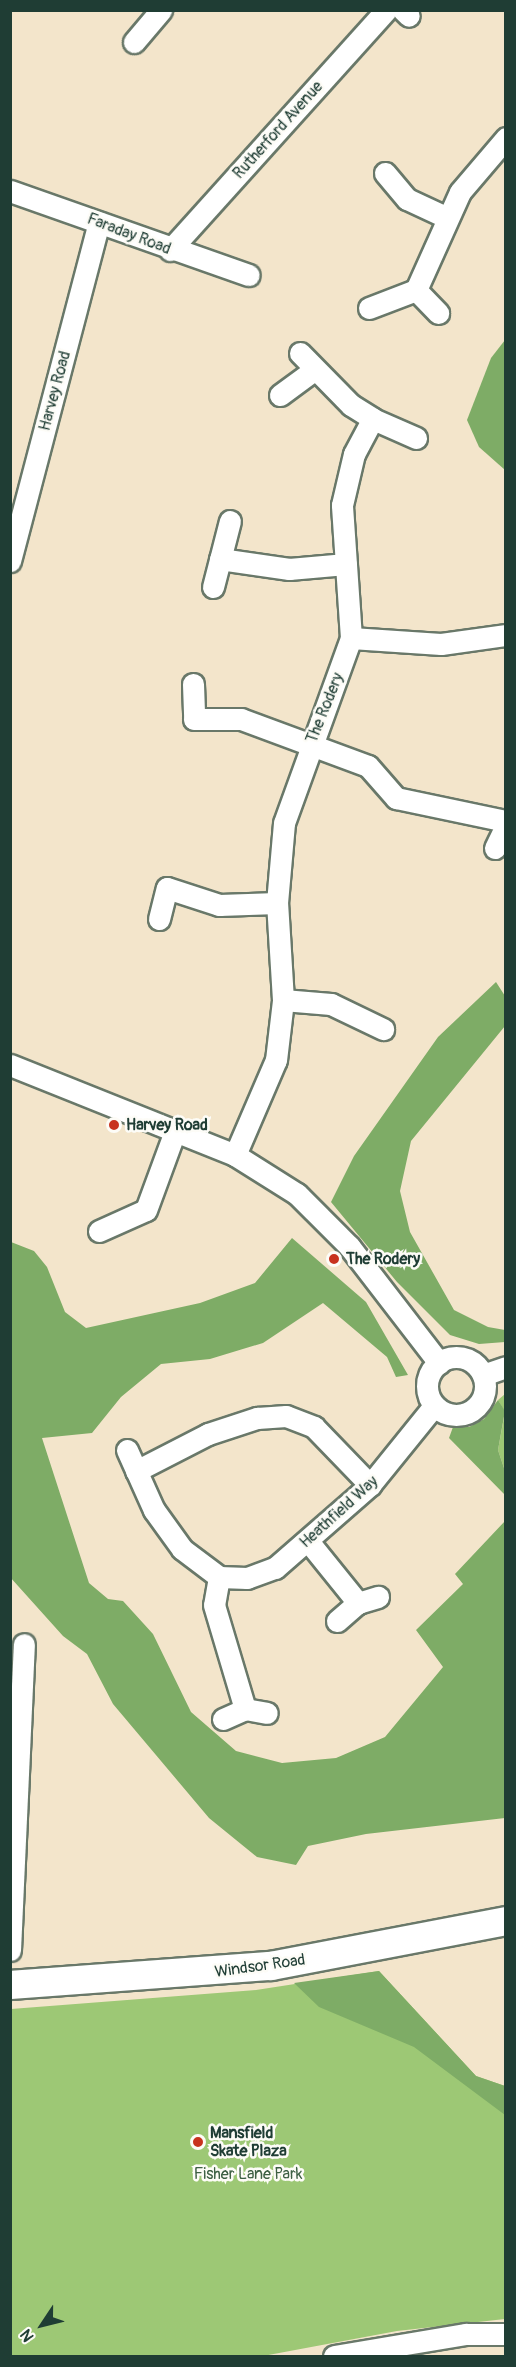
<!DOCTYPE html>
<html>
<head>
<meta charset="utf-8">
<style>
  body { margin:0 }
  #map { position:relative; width:516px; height:2367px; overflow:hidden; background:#f3e5cb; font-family:Pangolin,sans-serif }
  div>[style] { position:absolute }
  .green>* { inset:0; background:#9dc875 }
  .forest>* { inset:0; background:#7eac66 }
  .roads { filter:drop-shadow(2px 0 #697869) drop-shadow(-2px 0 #697869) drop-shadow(0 2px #697869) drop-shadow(0 -2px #697869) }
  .street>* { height:21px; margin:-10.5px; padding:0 10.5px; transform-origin:10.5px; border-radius:10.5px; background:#fff }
  .street>.ring { margin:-10.5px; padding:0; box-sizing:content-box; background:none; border:21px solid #fff; border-radius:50% }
  .secondary>* { height:28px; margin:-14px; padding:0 14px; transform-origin:14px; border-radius:14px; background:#fff }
  .dots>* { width:16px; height:16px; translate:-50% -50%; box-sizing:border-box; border:3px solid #fdfcf7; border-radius:50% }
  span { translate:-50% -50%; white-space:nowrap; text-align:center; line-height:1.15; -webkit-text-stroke:5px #fdfcf7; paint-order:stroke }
  .street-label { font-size:16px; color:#1f3d34 }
  .poi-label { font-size:16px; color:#1f3d34; font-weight:700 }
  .left { translate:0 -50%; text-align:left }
  .park-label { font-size:16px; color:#3e6044 }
  .frame { position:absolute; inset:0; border:12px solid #1f3d34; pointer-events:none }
  .north { position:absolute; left:12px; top:2295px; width:60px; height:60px; -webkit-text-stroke:4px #fdfcf7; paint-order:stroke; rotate:235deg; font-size:16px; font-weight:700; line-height:24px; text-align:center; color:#1f3d34 }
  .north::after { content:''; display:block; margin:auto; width:21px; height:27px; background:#1f3d34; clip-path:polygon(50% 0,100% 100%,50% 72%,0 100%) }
</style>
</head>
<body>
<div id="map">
  <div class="green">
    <i style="clip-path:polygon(505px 1394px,505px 1471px,498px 1450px,505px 1412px,498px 1400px)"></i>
    <i style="clip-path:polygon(379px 1971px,476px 2076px,505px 2086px,505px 2319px,397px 2331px,263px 2356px,11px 2356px,11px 2009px,256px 1990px)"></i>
  </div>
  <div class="forest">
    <i style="clip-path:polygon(505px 340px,505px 470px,479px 447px,467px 420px,491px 358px)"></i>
    <i style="clip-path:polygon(496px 982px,505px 996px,505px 1026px,411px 1141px,400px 1191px,410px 1232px,454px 1310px,488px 1327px,505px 1330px,505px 1342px,479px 1344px,450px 1335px,397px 1282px,331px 1202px,354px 1156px,438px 1037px)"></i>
    <i style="clip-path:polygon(292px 1238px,366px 1302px,408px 1375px,396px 1377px,387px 1357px,323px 1303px,263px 1343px,210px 1359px,161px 1364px,121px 1397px,92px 1433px,42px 1438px,89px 1583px,108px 1599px,123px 1601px,153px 1634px,191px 1712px,236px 1751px,282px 1763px,336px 1758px,385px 1737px,443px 1667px,416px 1630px,463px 1584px,455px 1574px,505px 1521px,505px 1818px,366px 1834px,308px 1846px,296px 1865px,257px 1857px,209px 1818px,113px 1704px,87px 1654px,63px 1636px,10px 1577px,11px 1242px,34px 1251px,47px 1267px,65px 1312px,86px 1328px,200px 1303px,255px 1283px)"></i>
    <i style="clip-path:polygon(498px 1400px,505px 1411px,498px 1450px,505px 1471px,505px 1495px,449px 1438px,453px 1427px,469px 1427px,484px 1419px)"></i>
    <i style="clip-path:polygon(379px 1971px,476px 2076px,505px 2086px,505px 2115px,414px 2047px,319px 2007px,294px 1983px)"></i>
  </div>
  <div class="roads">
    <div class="street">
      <i style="left:403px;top:10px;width:8px;rotate:45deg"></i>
      <i style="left:134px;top:42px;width:42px;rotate:-49.8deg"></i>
      <i style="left:385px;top:173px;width:34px;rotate:50deg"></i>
      <i style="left:407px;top:199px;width:45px;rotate:24.9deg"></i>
      <i style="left:10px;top:191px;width:253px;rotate:19.4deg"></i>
      <i style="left:170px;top:250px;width:323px;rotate:-48deg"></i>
      <i style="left:416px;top:290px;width:32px;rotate:46deg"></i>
      <i style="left:369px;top:308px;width:50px;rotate:-21deg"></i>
      <i style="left:416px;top:290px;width:107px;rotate:-65.8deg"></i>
      <i style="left:460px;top:192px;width:71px;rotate:-49.6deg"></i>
      <i style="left:300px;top:353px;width:73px;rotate:45.6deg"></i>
      <i style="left:351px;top:405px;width:26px;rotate:32deg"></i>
      <i style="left:373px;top:419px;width:47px;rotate:23.8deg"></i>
      <i style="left:280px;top:395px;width:42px;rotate:-36.3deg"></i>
      <i style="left:220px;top:559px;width:70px;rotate:8.2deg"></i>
      <i style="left:289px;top:569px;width:57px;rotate:-5deg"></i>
      <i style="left:10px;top:561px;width:350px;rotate:-75.3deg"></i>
      <i style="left:213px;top:587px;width:68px;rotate:-75.6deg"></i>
      <i style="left:351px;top:638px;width:90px;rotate:3.8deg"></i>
      <i style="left:441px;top:644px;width:66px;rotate:-7.9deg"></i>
      <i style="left:193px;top:684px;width:35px;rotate:88deg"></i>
      <i style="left:194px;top:719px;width:47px"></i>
      <i style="left:241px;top:719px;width:135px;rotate:20.3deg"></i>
      <i style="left:368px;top:766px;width:43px;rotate:48.8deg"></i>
      <i style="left:396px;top:798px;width:112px;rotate:11.8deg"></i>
      <i style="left:495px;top:848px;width:25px;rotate:-64deg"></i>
      <i style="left:159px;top:919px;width:32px;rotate:-76deg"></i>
      <i style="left:167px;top:888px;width:55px;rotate:18.1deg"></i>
      <i style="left:219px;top:905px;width:58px;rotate:-2deg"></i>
      <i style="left:283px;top:1000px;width:48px;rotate:4.8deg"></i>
      <i style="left:331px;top:1004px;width:58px;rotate:25.7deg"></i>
      <i style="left:10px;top:1065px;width:242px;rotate:21.8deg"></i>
      <i style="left:235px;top:1155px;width:73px;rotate:32.2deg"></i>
      <i style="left:297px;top:1194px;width:74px;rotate:45deg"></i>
      <i style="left:349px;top:1246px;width:148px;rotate:52.4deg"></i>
      <i style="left:235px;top:1155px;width:103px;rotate:-66.7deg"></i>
      <i style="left:276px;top:1060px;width:60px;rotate:-83.3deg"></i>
      <i style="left:283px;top:1000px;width:97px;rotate:-93.5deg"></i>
      <i style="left:277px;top:903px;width:80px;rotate:-85deg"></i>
      <i style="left:284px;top:823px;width:197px;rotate:-70.1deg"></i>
      <i style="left:351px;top:638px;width:133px;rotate:-93.9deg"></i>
      <i style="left:342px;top:505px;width:52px;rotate:-76.8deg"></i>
      <i style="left:354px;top:454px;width:40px;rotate:-62deg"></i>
      <i style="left:99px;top:1231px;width:51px;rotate:-24.1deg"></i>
      <i style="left:146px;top:1210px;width:84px;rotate:-69.8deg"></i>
      <i class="ring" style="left:427px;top:1357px;width:37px;height:37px"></i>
      <i style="left:483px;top:1375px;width:24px;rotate:-19deg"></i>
      <i style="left:127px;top:1450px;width:66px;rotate:65.8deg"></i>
      <i style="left:154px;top:1510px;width:48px;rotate:54.3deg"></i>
      <i style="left:182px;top:1549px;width:46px;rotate:37.1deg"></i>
      <i style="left:136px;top:1471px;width:81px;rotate:-27.2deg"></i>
      <i style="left:208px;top:1434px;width:52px;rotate:-18.1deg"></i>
      <i style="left:257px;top:1418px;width:29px;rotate:-4deg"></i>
      <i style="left:286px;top:1416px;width:30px;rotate:21deg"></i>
      <i style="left:314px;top:1427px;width:81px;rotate:46deg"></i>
      <i style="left:308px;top:1541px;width:80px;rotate:51.1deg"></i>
      <i style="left:219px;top:1577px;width:28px;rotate:2deg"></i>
      <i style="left:247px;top:1578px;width:30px;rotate:-20deg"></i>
      <i style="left:275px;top:1568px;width:126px;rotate:-41.1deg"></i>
      <i style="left:370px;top:1485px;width:102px;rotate:-51deg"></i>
      <i style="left:219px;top:1577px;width:28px;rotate:100deg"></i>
      <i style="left:214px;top:1605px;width:109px;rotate:73.4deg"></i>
      <i style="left:337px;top:1621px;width:28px;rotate:-41deg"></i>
      <i style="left:358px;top:1603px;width:21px;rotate:-17deg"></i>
      <i style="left:223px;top:1719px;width:24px;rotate:-24deg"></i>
      <i style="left:245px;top:1709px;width:22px;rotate:10deg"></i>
      <i style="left:10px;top:1950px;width:306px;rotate:-87.4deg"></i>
      <i style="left:334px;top:2356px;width:134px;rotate:-9.5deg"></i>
      <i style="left:466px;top:2334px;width:40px"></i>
    </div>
    <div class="secondary">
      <i style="left:10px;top:1985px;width:262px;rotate:-4.2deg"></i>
      <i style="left:271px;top:1966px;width:239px;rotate:-10.8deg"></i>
    </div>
  </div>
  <div class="dots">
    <i style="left:114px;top:1125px;background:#c8321e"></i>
    <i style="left:334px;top:1259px;background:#c8321e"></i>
    <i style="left:198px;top:2142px;background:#c8321e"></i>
  </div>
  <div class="street-label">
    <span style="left:278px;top:130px;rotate:-48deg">Rutherford Avenue</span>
    <span style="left:129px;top:234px;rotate:21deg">Faraday Road</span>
    <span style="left:55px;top:391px;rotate:-75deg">Harvey Road</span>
    <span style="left:325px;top:708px;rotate:-68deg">The Rodery</span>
    <span style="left:339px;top:1512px;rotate:-42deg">Heathfield Way</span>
    <span style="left:260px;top:1966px;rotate:-8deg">Windsor Road</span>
  </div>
  <div class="poi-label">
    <span class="left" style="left:126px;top:1125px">Harvey Road</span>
    <span class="left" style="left:346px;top:1259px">The Rodery</span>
    <span class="left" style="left:210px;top:2142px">Mansfield<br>Skate Plaza</span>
  </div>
  <div class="park-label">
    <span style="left:248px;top:2174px">Fisher Lane Park</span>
  </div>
  <div class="frame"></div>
  <div class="north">N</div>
</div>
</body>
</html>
